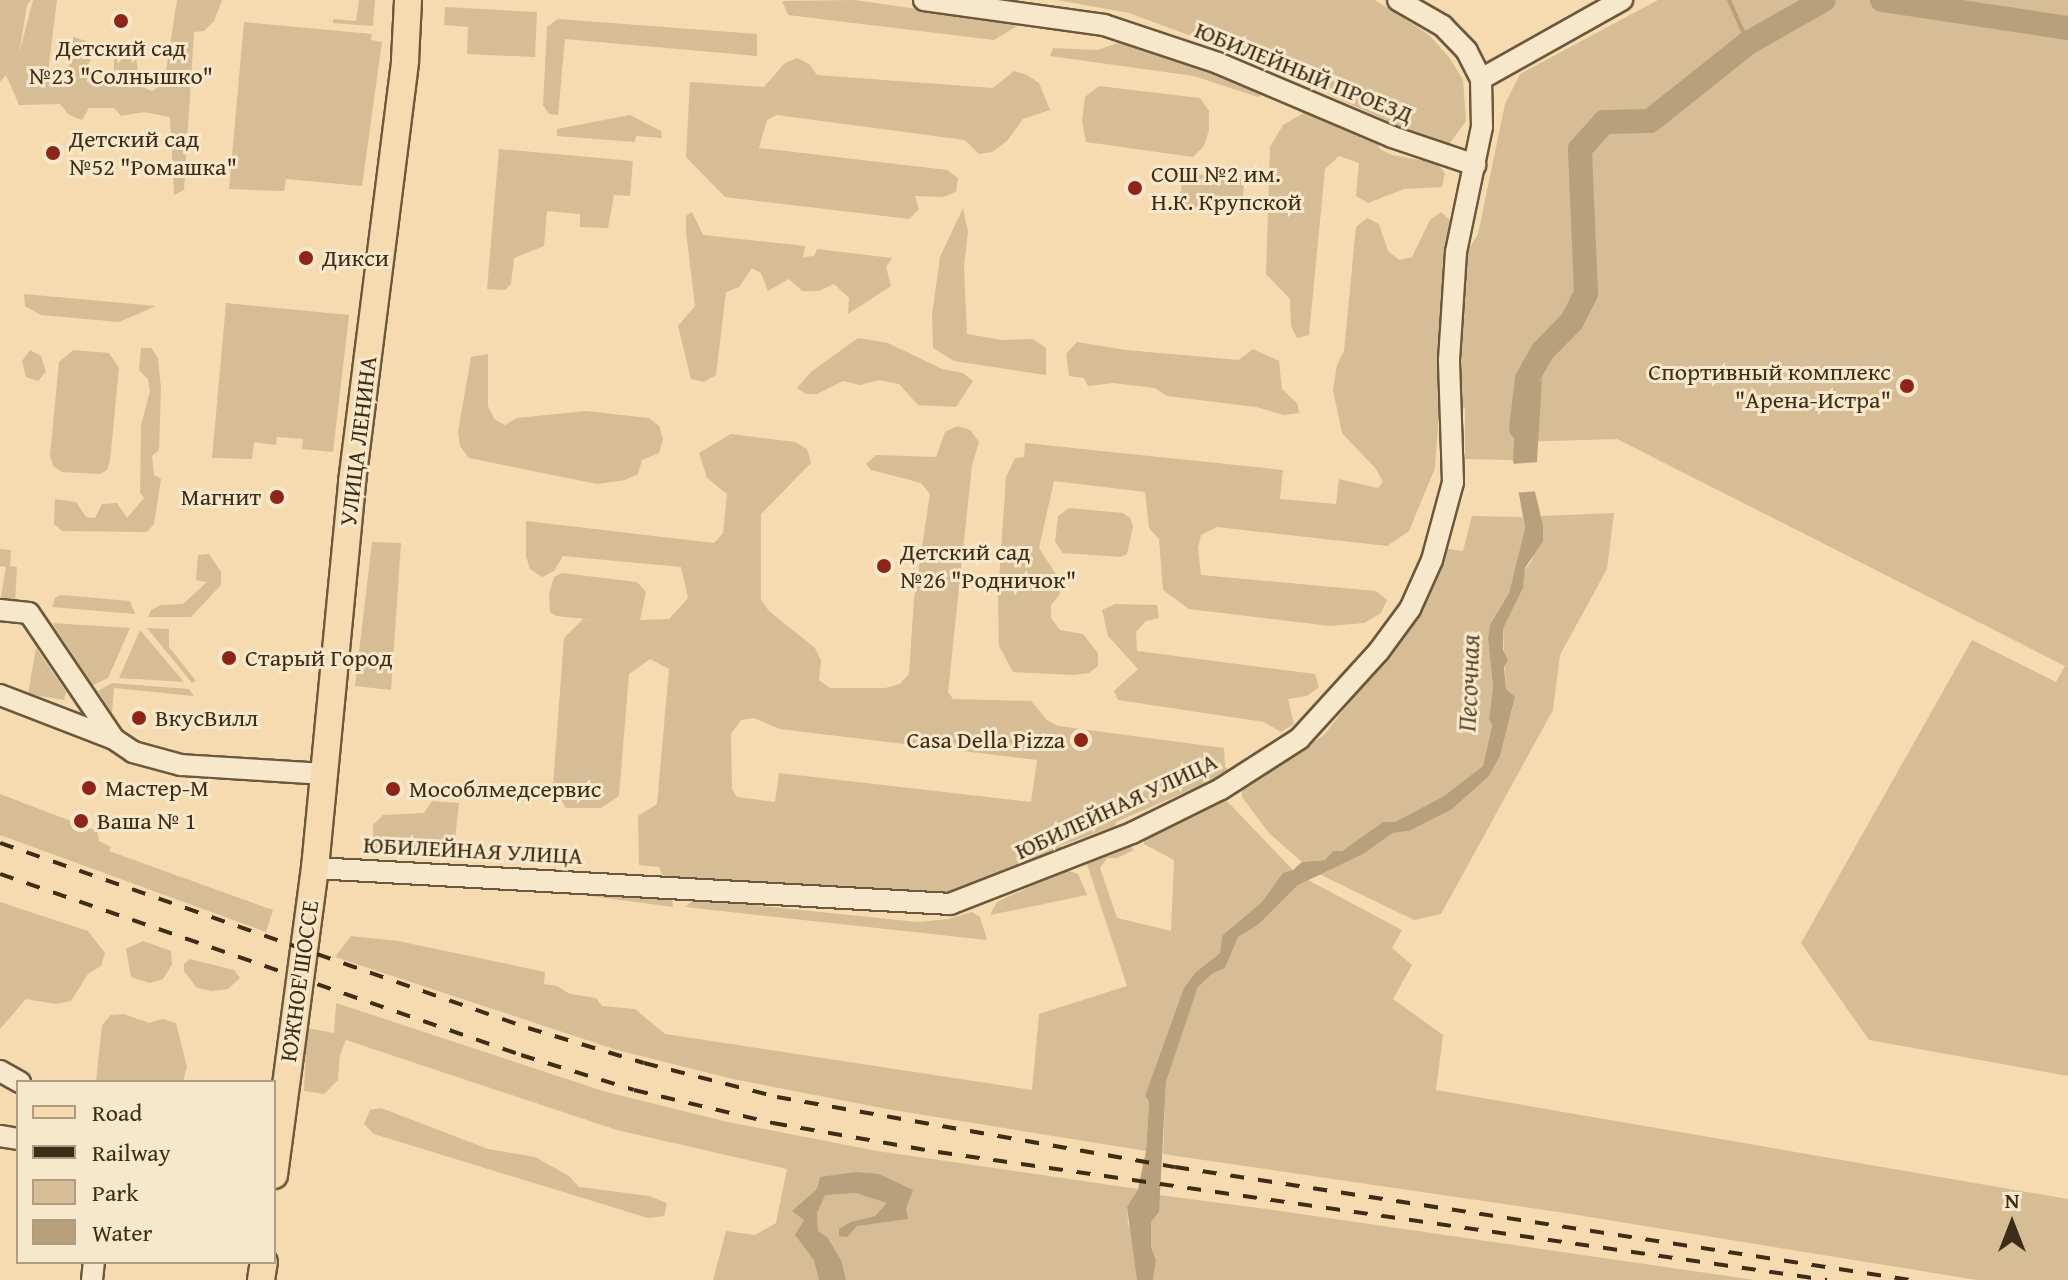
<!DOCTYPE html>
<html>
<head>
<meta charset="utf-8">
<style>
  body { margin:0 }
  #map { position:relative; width:2068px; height:1280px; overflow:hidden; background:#f5dbaf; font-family:"Gentium Book Plus",serif }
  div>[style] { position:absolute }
  .green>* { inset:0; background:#d6bd95; transform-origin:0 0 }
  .water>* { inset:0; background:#b7a07b }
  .pier>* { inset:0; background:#f5dbaf }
  .stream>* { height:4px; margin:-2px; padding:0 2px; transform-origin:2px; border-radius:2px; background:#b7a07b }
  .river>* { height:24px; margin:-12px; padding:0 12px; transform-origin:12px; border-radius:12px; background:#b7a07b }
  .roads { filter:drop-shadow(2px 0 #6c583c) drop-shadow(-2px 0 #6c583c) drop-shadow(0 2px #6c583c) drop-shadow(0 -2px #6c583c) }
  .minor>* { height:20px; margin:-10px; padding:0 10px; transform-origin:10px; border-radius:10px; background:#f8e8cb }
  .major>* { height:26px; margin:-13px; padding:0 13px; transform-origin:13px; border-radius:13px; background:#f5dbaf }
  .rail>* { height:4px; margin-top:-2px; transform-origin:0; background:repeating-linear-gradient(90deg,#3e2d16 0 14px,transparent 0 28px) }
  .dots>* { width:22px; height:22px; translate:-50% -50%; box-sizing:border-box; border:4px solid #f8e8cb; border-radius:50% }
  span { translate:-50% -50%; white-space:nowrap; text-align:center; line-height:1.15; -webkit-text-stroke:6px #f8e8cb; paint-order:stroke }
  .poi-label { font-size:24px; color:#3e2d16 }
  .left { translate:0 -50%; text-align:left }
  .right { translate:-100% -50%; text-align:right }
  .street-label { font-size:24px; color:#3e2d16 }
  .water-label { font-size:26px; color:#5c4a2f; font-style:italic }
  .legend { position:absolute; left:16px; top:1080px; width:260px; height:184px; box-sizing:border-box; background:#f8e8cb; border:2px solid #ae9d83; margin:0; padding:10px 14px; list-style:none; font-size:24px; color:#3e2d16 }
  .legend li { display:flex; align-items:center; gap:16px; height:40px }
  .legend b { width:40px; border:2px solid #ae9d83 }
  .north { position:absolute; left:1972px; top:1184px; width:80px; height:80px; -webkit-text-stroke:6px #f8e8cb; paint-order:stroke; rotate:0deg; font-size:22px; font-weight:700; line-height:32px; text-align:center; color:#3e2d16 }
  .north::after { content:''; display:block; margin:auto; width:28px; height:36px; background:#3e2d16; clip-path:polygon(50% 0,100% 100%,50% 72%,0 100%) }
</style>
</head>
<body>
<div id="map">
  <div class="green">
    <i style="clip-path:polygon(0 0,31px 0,27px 5px,19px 54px,33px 0,57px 0,48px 72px,59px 80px,69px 70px,73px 37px,86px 41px,94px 52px,88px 65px,87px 82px,100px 85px,114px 73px,114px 45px,128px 47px,136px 58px,140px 86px,152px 91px,164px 84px,177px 0,222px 0,214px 21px,204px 31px,194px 32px,184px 190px,174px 195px,170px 117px,144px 112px,121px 116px,114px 108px,89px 108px,82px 120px,69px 115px,60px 104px,19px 105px,6px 75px,0 82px)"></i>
    <i style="clip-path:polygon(359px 0,375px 0,373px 26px,333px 23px,333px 19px,356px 21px)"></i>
    <i style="clip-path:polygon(855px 0,992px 20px,1024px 22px,994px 40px,788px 15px,782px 1px)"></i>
    <i style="clip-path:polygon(1057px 0,1375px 0,1428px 34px,1449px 57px,1463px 80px,1466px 121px,1450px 143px,1439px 144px,1229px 50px,1129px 13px)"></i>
    <i style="clip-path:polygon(1658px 0,2068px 0,2068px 1076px,1869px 1040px,1801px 943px,1972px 640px,2056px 682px,2065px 666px,1617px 439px,1515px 442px,1513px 460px,1465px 459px,1465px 409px,1461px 405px,1464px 257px,1478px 234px,1505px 104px,1520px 74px)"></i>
    <i style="clip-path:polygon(445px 7px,537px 12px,535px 57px,467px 54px,468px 27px,444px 25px)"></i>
    <i style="clip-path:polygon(558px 19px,757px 34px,757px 56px,565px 39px,558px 115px,549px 114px,543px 105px,547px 27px)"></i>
    <i style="clip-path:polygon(244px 22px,372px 34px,371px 40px,382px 42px,362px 186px,286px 179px,284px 191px,229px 189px)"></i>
    <i style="clip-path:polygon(1117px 43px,1182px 53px,1267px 92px,1258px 97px,1194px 76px,1050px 56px,1053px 48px,1098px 50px)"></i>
    <i style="clip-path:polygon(797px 58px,809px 64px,817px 75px,993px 88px,1014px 71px,1027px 75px,1039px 83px,1050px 110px,1023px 119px,1007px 141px,992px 152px,979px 154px,965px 140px,777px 115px,767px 120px,759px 148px,947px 170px,958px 178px,956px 192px,943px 197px,915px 196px,919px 209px,909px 219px,725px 197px,686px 157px,690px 82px,764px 87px,785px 63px)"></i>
    <i style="clip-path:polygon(1099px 86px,1200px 98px,1209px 111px,1209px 130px,1204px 146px,1193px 157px,1086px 142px,1082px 121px,1085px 97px)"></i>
    <i style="clip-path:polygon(1309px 110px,1374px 132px,1380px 149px,1392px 155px,1436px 163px,1445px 173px,1442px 187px,1404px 189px,1368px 203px,1356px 196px,1359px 163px,1339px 156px,1325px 169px,1309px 335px,1297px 338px,1291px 326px,1290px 299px,1266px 274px,1270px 147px,1283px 125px)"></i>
    <i style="clip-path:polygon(630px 115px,661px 131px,662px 138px,636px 136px,635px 142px,557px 136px,557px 129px)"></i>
    <i style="clip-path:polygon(499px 149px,633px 161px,630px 196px,614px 195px,608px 228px,580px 227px,580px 214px,547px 211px,544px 246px,514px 258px,511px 284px,505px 290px,487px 289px)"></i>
    <i style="left:1183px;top:173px;width:62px;height:34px;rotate:6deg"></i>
    <i style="clip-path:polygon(963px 208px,968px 232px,964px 267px,967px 334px,1002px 340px,1033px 339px,1046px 348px,1046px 375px,954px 361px,933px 348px,932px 315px,940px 257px)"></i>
    <i style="clip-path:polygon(692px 212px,703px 235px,805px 246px,803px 257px,814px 256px,817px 249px,892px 258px,886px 267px,891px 286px,848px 314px,849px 298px,834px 284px,819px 291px,802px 291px,789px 279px,768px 291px,761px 273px,752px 268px,739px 287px,726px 292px,716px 375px,704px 382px,691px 379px,678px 326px,695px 306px,686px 232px,686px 216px)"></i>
    <i style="clip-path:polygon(1441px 212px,1451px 221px,1452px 236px,1435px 468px,1409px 531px,1387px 546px,1217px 527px,1201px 535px,1198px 548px,1201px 575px,1376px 591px,1387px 600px,1381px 613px,1364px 623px,1330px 626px,1189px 609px,1163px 590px,1159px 539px,1149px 528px,1145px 492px,1054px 481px,1039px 548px,1059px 579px,1060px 594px,1051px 605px,1051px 618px,1060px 630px,1083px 634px,1098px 653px,1098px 666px,1089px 673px,1074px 675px,1013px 672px,999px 646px,998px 594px,1006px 477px,1015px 458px,1024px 457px,1025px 443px,1283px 470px,1280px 499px,1336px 504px,1339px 479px,1378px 488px,1383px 482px,1376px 469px,1342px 433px,1333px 390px,1337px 365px,1344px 351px,1356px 227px,1367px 218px,1379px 224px,1388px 251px,1399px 260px,1412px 257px,1430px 220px)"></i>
    <i style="clip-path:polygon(24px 294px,156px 306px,119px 322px,41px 315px,25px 306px)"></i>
    <i style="clip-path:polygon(226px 303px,349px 315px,333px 452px,302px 449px,303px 439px,277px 437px,276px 445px,254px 442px,252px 459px,212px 458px)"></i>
    <i style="clip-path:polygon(858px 338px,888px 343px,942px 369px,963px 373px,973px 381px,956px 407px,918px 405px,899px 384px,879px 380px,860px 385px,843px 381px,817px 394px,806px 394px,797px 388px,812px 371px)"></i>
    <i style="clip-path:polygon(1077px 342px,1126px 350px,1239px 360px,1253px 349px,1279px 361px,1282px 389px,1297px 403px,1299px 413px,1284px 415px,1256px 407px,1167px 396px,1155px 388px,1113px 383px,1088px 386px,1084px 378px,1069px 376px,1066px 354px)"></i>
    <i style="clip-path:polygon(141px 348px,151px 348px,158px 358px,161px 389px,159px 450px,152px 456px,154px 475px,161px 479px,154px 524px,147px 532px,62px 531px,54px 524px,55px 499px,76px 502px,86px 517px,95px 518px,102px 504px,117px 503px,127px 518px,144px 498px,140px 493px,141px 425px,150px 391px,148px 379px,139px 370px)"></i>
    <i style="clip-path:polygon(30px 350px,41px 356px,46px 372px,38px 381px,26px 377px,22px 361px)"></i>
    <i style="clip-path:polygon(73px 350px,109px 353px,119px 368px,110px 461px,107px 470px,100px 474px,62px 472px,53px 466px,50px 456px,59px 362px)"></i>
    <i style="clip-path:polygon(488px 354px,488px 406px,494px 419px,505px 425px,517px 418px,586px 411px,649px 418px,659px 426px,663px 439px,659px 453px,642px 460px,638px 474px,625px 480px,597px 484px,469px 458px,460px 446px,458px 432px,471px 357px)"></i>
    <i style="clip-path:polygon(evenodd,957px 426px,970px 430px,979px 442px,972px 465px,948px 692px,953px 699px,1031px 701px,1047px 720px,1058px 726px,1224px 748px,1225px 767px,1232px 772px,1116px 822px,1115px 826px,1060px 846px,1063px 852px,953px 895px,688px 880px,662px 875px,659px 867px,639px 865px,638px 816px,657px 804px,669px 669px,650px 659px,629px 674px,619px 796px,601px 808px,566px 808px,553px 785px,564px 638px,583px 619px,606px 621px,556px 616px,550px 612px,549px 594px,554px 577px,562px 573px,637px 582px,646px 592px,640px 620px,669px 619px,688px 598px,681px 567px,563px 556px,554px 571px,542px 577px,530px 569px,526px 556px,526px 521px,714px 543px,723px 533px,727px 494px,707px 478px,699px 453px,731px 434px,795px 442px,807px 449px,811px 463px,761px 514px,761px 600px,769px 611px,815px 648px,821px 660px,819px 680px,830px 688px,885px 688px,900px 684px,909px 674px,914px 599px,930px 494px,921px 483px,871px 470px,866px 464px,876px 455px,936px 457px,945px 432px,957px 426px,754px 718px,780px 729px,1037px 760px,1031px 802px,779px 773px,775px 802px,737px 797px,732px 789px,731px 734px,741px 720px,754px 718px)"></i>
    <i style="clip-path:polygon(1069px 508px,1123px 513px,1130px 518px,1133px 526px,1127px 554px,1121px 557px,1063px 553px,1055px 542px,1058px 516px)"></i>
    <i style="clip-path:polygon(1614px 513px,1607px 569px,1560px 655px,1553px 710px,1441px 914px,1414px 920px,1319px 874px,1363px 854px,1393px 833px,1409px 831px,1489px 776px,1500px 756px,1515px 698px,1506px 690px,1503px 629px,1523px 588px,1522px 574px,1532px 560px,1543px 525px,1541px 516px)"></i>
    <i style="clip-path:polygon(1472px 516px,1522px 517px,1525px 528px,1509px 593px,1490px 623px,1488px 639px,1493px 687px,1489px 719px,1492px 724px,1483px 766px,1444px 796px,1395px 822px,1383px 822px,1342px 851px,1325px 860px,1302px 862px,1269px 833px,1242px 797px,1242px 789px,1324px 735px,1419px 614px,1443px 548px,1463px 551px)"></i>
    <i style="clip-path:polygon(372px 542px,401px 543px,391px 690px,355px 686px)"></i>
    <i style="clip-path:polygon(0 549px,11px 550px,10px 566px,17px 567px,15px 603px,0 602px,6px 567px,0 566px)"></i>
    <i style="clip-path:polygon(209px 554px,221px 572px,221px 585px,191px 617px,148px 617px,151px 610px,161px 605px,183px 604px,207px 582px,196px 580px,198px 555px)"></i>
    <i style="clip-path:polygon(61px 595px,130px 601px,135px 614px,52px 607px,55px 598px)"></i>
    <i style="clip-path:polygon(1115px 604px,1157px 605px,1159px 618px,1146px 621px,1136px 632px,1137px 651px,1315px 674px,1319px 687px,1307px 696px,1288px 699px,1294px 724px,1281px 732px,1264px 722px,1118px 700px,1114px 691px,1138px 669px,1108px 636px,1102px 610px)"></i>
    <i style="clip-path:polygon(52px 623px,130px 628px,108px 678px,93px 685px)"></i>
    <i style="clip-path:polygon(147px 628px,169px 629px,169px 647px,196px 681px,192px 683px)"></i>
    <i style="clip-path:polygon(140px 630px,184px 682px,119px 678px)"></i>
    <i style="clip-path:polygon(36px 648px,66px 692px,64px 700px,28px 694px)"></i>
    <i style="clip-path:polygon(112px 683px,189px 689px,194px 696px,114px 688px,112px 713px,98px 691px)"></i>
    <i style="clip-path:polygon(0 794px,97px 831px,99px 841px,111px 847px,109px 851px,273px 910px,266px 932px,0 835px)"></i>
    <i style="clip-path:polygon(1223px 797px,1293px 870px,1247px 918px,1222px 936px,1220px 953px,1196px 972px,1145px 1096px,1149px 1100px,1146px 1151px,887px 1109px,733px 1079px,617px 1050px,335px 957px,351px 936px,398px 941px,545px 972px,544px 984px,557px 986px,570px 994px,596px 998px,602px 1006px,635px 1009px,665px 1034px,1032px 1090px,1039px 1014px,1127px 986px,1087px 864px,1090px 859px,1128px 844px,1134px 850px,1117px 858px,1107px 858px,1100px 868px,1117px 918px,1171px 931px,1174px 860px,1144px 844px,1144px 838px)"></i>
    <i style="clip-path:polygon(432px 801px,459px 803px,453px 857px,373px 851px,373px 825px,383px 815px,424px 813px)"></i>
    <i style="clip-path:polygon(1066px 870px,1078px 874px,1087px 895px,990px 915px,997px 902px)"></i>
    <i style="clip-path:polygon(1308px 880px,1402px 930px,1392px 948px,1412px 965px,1393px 999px,1443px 1035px,1436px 1090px,2068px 1199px,2068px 1280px,1977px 1280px,1565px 1213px,1163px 1154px,1166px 1082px,1198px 987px,1212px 974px,1225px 968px,1238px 937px,1259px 924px,1298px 885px)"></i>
    <i style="clip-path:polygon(585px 891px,672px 898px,673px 907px,583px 895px)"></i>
    <i style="clip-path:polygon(695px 899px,918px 922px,948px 919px,972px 912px,980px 917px,987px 940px,685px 907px)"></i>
    <i style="clip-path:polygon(0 902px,88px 931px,105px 953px,101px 966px,88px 974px,71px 1001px,56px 1004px,26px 999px,0 1029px)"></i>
    <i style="clip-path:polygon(143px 941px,171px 951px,172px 964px,163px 979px,150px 983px,131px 977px,126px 949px)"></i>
    <i style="clip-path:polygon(190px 959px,234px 970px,240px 978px,228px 989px,212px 991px,197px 988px,184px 971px,184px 964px)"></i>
    <i style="clip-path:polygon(336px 1003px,606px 1092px,728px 1122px,877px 1151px,1138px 1189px,1127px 1207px,1128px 1223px,1147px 1280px,713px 1280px,726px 1231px,755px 1235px,776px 1223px,787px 1169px,617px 1130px,346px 1040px,340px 1055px,338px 1080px,324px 1094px,304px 1091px,307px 1028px,334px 1033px)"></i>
    <i style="clip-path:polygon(124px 1014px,149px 1023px,163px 1019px,176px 1023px,187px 1067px,183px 1081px,96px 1082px,102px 1025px,111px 1015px)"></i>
    <i style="clip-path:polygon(381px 1108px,488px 1149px,535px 1157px,569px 1176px,579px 1187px,649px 1196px,667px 1203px,664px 1216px,648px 1218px,374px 1134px,364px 1124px,370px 1110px)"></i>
    <i style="clip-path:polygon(1159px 1195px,1273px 1210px,1755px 1280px,1153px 1280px,1156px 1260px,1151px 1247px,1151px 1222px,1159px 1212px)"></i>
  </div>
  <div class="water">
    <i style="clip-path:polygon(1542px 379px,1535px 492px,1543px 525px,1543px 541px,1525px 568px,1523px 588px,1503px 629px,1503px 650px,1508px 660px,1504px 667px,1506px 689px,1515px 697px,1500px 756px,1489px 776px,1452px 809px,1409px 831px,1393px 833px,1363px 854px,1298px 885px,1259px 924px,1238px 937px,1225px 968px,1212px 974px,1198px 987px,1166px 1082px,1159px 1212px,1151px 1222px,1151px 1247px,1156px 1260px,1153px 1280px,1137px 1280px,1127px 1207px,1138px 1189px,1146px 1151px,1149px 1101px,1145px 1096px,1184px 988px,1196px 972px,1220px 953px,1222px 936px,1262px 902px,1283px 873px,1293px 870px,1302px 862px,1325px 860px,1333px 851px,1342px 851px,1383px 822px,1395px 822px,1444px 796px,1483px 766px,1492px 725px,1489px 719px,1493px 687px,1488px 639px,1490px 624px,1509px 593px,1525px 528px,1513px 460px,1515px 429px,1518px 406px)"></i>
    <i style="clip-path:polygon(856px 1172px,879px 1174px,913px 1190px,906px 1209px,908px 1219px,857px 1226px,847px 1237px,839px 1236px,839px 1229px,851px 1222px,875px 1216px,887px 1203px,856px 1193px,825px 1195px,817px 1213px,818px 1231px,827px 1237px,841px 1260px,846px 1280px,819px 1280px,814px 1260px,795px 1235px,804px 1220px,792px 1211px,817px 1189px,820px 1177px)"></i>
  </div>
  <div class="pier">
    <i style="clip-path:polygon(1541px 462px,1539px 491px,1513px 493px,1510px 464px)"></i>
  </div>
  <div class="stream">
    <i style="left:1729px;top:0;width:47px;rotate:66.2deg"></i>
  </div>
  <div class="river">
    <i style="left:1882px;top:0;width:188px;rotate:8.6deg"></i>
    <i style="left:1521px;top:428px;width:49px;rotate:-83deg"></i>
    <i style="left:1527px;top:379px;width:31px;rotate:-61deg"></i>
    <i style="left:1542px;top:352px;width:43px;rotate:-45.9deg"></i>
    <i style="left:1572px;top:321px;width:30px;rotate:-63deg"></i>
    <i style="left:1586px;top:294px;width:145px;rotate:-92.4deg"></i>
    <i style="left:1580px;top:149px;width:36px;rotate:-48deg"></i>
    <i style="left:1604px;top:122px;width:46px;rotate:-1.2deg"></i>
    <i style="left:1650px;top:121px;width:125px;rotate:-38.5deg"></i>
    <i style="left:1748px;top:43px;width:87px;rotate:-29.5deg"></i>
  </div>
  <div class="roads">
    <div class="minor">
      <i style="left:924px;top:0;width:182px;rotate:7.9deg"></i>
      <i style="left:1104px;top:25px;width:120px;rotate:18.4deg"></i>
      <i style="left:1218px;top:63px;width:189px;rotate:23deg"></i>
      <i style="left:1392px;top:137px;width:88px;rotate:18.6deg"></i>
      <i style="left:1481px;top:79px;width:162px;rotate:-29.3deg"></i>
      <i style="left:0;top:610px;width:29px;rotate:6deg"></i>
      <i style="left:29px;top:613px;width:152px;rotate:56deg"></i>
      <i style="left:114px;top:739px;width:23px;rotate:34deg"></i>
      <i style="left:133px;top:752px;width:50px;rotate:15.2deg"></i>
      <i style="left:181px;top:765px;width:142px;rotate:3.6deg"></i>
      <i style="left:0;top:695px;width:122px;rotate:21.1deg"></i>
      <i style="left:315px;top:868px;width:636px;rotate:3.24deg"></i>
      <i style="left:950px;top:904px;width:195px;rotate:-21.3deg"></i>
      <i style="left:1132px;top:833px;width:99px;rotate:-26.3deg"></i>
      <i style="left:1221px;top:789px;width:93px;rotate:-32.7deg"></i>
      <i style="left:1299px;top:739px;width:119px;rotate:-47.7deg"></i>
      <i style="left:1379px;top:651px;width:52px;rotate:-53.6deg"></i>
      <i style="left:1410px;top:609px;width:54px;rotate:-65.8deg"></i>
      <i style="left:1432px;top:560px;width:81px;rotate:-74.9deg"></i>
      <i style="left:1453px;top:482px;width:122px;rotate:-91.9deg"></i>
      <i style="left:1449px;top:360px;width:108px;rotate:-86.3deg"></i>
      <i style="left:1456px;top:252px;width:128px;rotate:-78.3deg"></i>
      <i style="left:1482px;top:127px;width:48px;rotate:-91.2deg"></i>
      <i style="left:1481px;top:79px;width:31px;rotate:-117deg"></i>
      <i style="left:1467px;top:51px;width:35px;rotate:-134deg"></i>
      <i style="left:1443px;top:26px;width:52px;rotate:-150deg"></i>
      <i style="left:0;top:1071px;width:23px;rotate:29deg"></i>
      <i style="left:0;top:1136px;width:18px;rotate:9deg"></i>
      <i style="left:92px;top:1280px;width:18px;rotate:-84deg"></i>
    </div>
    <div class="major">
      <i style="left:274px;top:1175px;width:310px;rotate:-82.4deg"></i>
      <i style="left:315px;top:868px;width:388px;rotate:-84.5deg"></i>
      <i style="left:352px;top:482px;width:425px;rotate:-82.8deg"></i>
      <i style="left:405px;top:60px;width:60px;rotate:-87.1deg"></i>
      <i style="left:261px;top:1280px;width:18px;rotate:-81deg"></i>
    </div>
  </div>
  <div class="rail">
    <i style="left:0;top:843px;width:559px;rotate:19.31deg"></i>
    <i style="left:528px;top:1028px;width:121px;rotate:16.8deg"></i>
    <i style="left:644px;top:1063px;width:137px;rotate:14.3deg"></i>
    <i style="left:777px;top:1097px;width:404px;rotate:10deg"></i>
    <i style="left:1175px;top:1167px;width:744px;rotate:8.74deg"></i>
    <i style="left:0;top:874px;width:552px;rotate:19.16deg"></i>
    <i style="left:521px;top:1055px;width:118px;rotate:17.2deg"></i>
    <i style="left:634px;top:1090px;width:143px;rotate:13.4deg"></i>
    <i style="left:773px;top:1123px;width:168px;rotate:10deg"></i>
    <i style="left:938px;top:1152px;width:898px;rotate:8.19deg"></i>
  </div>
  <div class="dots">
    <i style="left:121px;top:21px;background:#8f2418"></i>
    <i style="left:53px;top:153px;background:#8f2418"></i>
    <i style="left:1135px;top:188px;background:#8f2418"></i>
    <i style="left:306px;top:258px;background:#8f2418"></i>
    <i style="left:1907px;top:386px;background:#8f2418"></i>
    <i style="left:277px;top:497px;background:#8f2418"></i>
    <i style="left:884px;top:566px;background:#8f2418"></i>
    <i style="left:229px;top:658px;background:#8f2418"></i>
    <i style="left:139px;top:718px;background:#8f2418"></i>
    <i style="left:1081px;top:740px;background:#8f2418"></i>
    <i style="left:89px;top:788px;background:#8f2418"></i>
    <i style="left:393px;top:789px;background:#8f2418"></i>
    <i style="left:81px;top:821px;background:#8f2418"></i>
  </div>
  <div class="poi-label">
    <span style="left:121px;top:62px">Детский сад<br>№23 "Солнышко"</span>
    <span class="left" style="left:69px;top:153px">Детский сад<br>№52 "Ромашка"</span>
    <span class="left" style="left:1151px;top:188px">СОШ №2 им.<br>Н.К. Крупской</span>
    <span class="left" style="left:322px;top:258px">Дикси</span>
    <span class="right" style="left:1891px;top:386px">Спортивный комплекс<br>"Арена-Истра"</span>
    <span class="right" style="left:261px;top:497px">Магнит</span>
    <span class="left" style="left:900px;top:566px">Детский сад<br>№26 "Родничок"</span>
    <span class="left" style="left:245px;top:658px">Старый Город</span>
    <span class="left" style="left:155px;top:718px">ВкусВилл</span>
    <span class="right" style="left:1065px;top:740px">Casa Della Pizza</span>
    <span class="left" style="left:105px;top:788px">Мастер-М</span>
    <span class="left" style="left:409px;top:789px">Мособлмедсервис</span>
    <span class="left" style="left:97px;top:821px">Ваша № 1</span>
  </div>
  <div class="street-label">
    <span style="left:1304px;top:72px;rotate:22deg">ЮБИЛЕЙНЫЙ ПРОЕЗД</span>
    <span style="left:358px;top:441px;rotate:-83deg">УЛИЦА ЛЕНИНА</span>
    <span style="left:1116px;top:806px;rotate:-25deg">ЮБИЛЕЙНАЯ УЛИЦА</span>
    <span style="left:473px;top:850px;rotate:3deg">ЮБИЛЕЙНАЯ УЛИЦА</span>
    <span style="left:299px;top:981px;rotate:-82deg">ЮЖНОЕ ШОССЕ</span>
  </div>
  <div class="water-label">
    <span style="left:1468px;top:683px;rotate:-88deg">Песочная</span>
  </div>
  <ul class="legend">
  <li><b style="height:10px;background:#f5dbaf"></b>Road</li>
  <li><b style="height:10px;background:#3e2d16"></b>Railway</li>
  <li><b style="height:22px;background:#d6bd95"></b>Park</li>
  <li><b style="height:22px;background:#b7a07b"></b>Water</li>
  </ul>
  <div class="north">N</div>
</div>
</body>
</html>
